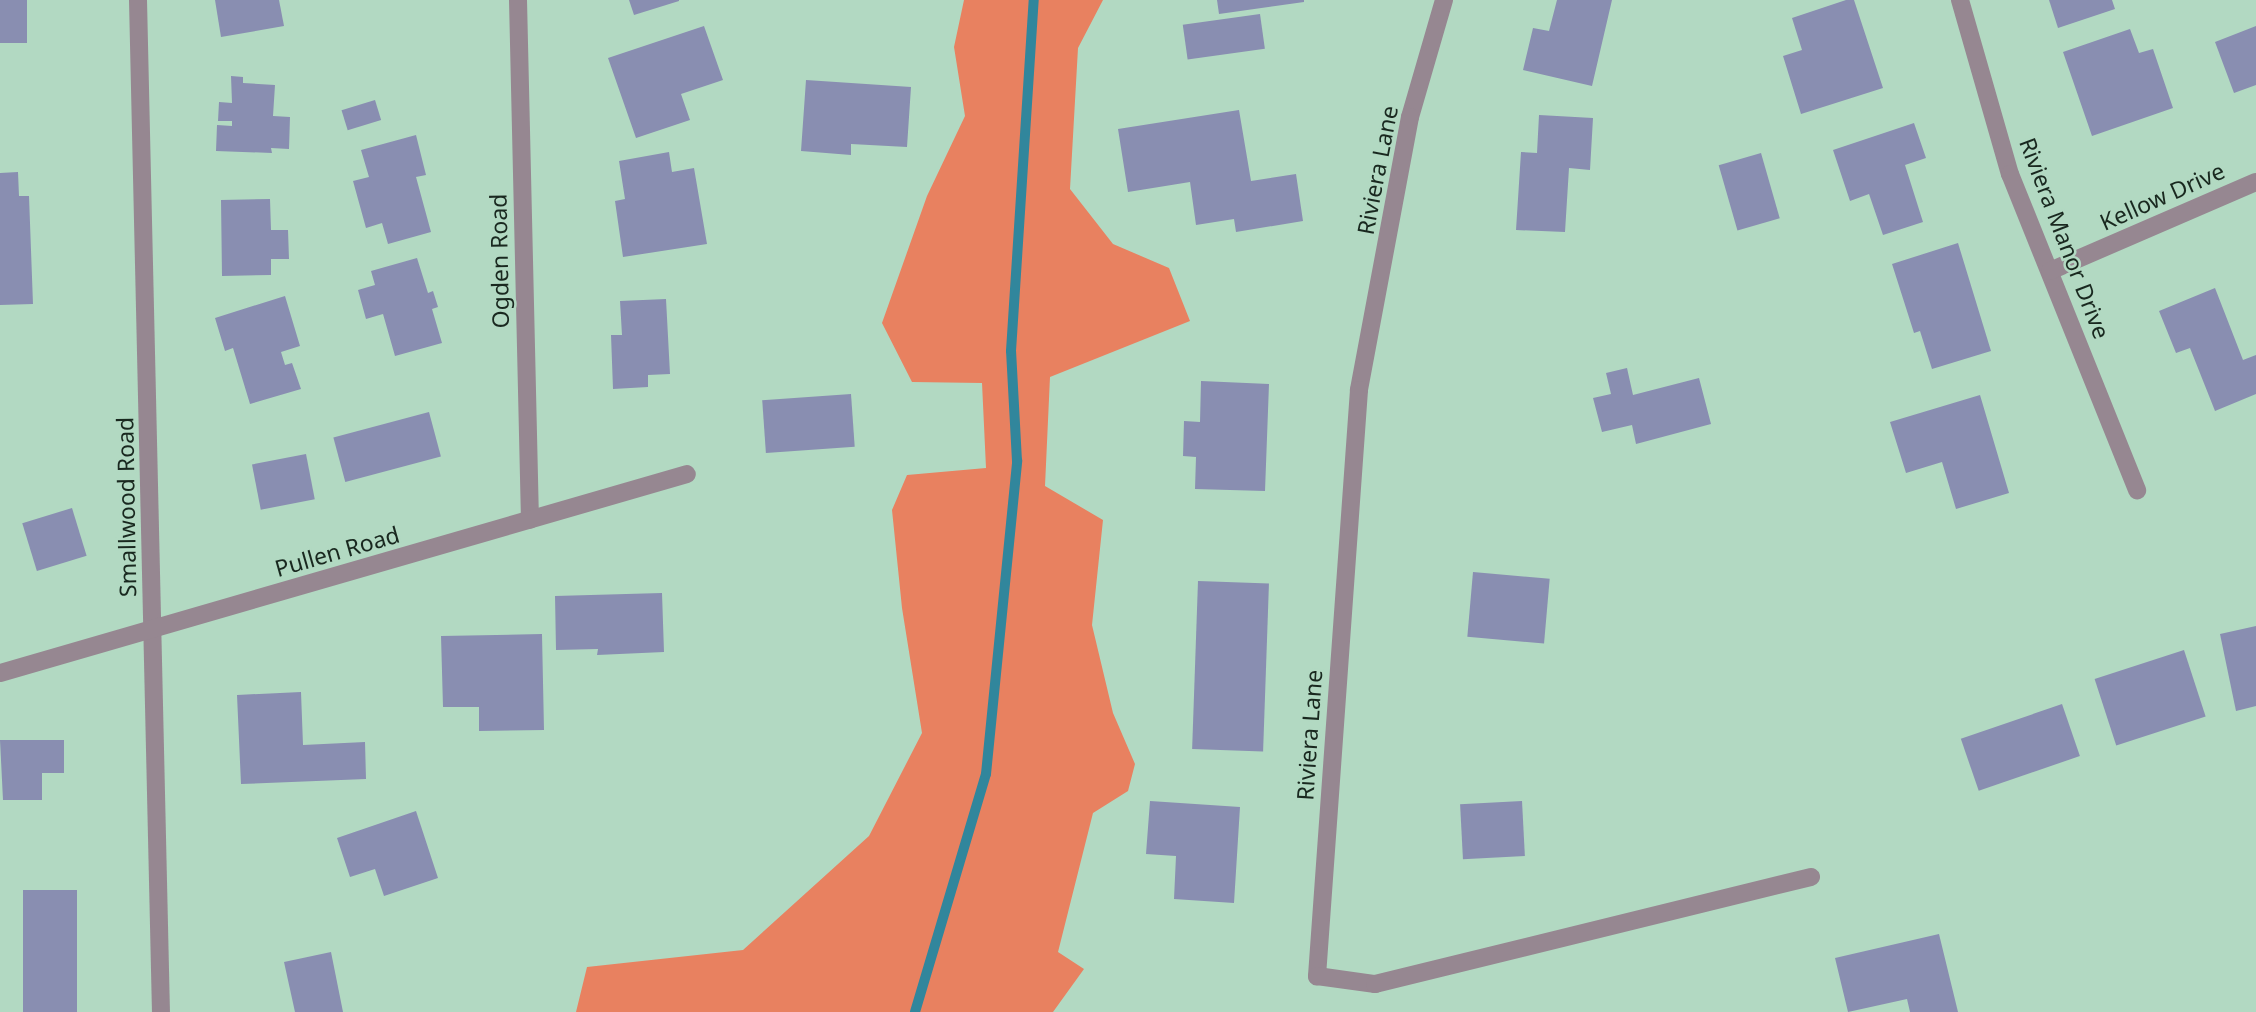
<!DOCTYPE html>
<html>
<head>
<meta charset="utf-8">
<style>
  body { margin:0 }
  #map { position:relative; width:2256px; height:1012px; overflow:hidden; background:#b2d9c2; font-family:"Noto Sans",sans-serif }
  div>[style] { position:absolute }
  .green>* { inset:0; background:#e88160 }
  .stream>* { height:10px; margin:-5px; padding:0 5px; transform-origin:5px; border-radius:5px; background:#31869c }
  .building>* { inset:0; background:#898eb1; transform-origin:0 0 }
  .minor>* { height:18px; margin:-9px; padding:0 9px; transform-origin:9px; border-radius:9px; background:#968791 }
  span { translate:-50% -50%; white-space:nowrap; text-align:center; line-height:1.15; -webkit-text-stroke:5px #b2d9c2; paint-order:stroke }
  .street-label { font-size:23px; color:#19281f }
</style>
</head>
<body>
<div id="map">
  <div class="green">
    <i style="clip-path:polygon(964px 0,1103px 0,1078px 48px,1070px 189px,1113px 244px,1169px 268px,1190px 321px,1050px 377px,1045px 486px,1103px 520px,1092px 625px,1113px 713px,1135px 764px,1128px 791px,1093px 813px,1058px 952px,1084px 969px,1053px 1012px,576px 1012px,587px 967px,743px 950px,869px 836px,922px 733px,902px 608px,892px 510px,907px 475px,986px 468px,982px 383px,912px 382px,882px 323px,927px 196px,965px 116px,954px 47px)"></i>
  </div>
  <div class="stream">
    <i style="left:915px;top:1012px;width:248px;rotate:-73.4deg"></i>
    <i style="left:986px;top:774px;width:315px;rotate:-84.3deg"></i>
    <i style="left:1017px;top:461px;width:110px;rotate:-93.1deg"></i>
    <i style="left:1011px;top:351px;width:352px;rotate:-86.3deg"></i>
  </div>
  <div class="building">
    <i style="left:0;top:0;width:27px;height:43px"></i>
    <i style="clip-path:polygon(215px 0,279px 0,284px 26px,221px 37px)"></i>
    <i style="clip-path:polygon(629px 0,679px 0,679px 1px,634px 15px)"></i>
    <i style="clip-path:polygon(1217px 0,1304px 0,1304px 2px,1219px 14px)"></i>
    <i style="clip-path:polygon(1557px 0,1612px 0,1592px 86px,1523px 70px,1533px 28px,1549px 31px)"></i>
    <i style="clip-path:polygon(1846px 0,1854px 0,1883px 88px,1801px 114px,1783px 56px,1802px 50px,1792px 18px)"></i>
    <i style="clip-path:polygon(2049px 0,2112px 0,2115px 9px,2058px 28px)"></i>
    <i style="left:1260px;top:14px;width:35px;height:78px;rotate:82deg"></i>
    <i style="clip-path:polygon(704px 26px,723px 80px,681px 94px,690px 120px,636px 138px,608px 58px)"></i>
    <i style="clip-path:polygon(2256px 26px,2256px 85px,2234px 93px,2215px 42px)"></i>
    <i style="clip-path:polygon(2130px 29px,2139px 53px,2153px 49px,2173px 108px,2092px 136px,2063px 52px)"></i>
    <i style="clip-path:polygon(231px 76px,243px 77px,243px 83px,275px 85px,273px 116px,290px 117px,289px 149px,271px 148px,272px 153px,216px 151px,217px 125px,232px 126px,232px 121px,218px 121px,219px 102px,232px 103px)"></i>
    <i style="clip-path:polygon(806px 80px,911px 87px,907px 147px,851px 144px,851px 155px,801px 151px)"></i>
    <i style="left:375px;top:100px;width:21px;height:35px;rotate:73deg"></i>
    <i style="clip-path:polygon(1239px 110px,1251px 181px,1296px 174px,1303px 221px,1236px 232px,1234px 219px,1196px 225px,1190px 182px,1128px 192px,1118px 129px)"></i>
    <i style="clip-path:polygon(1539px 115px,1593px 118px,1590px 170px,1569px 168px,1565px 232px,1516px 230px,1521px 152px,1537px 153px)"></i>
    <i style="clip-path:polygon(1914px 123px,1926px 158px,1905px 165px,1923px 222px,1883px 235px,1869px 194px,1850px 201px,1833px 150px)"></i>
    <i style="clip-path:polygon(416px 135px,426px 175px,416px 177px,431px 232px,388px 244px,382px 223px,366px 228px,353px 181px,369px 177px,361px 150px)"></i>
    <i style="clip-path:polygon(669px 152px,672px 172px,694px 168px,707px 244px,623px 257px,615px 201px,625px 199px,619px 161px)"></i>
    <i style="left:1761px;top:153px;width:68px;height:44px;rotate:74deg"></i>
    <i style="clip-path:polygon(18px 172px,19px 196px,29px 196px,33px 304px,0 305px,0 173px)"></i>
    <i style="clip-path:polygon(270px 199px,271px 230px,288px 230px,289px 259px,271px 259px,271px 275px,222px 276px,221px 200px)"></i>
    <i style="clip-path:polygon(1958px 243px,1991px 351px,1932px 369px,1920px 331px,1914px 333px,1892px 264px)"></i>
    <i style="clip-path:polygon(417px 258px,428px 293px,433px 291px,438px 307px,432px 309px,442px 343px,395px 356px,383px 314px,366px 319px,358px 290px,375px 285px,371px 271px)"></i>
    <i style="clip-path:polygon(2215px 288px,2243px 360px,2256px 355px,2256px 394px,2215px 411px,2190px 348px,2176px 353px,2159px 311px)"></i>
    <i style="clip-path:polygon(285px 296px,300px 346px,281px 352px,285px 365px,292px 363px,301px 389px,250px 404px,233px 348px,225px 351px,215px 318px)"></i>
    <i style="clip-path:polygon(666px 299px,670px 374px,648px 375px,648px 387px,613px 389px,611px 335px,622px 335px,620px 301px)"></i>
    <i style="clip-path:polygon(1627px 368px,1633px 395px,1699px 378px,1711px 424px,1636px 444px,1632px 425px,1602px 432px,1593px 398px,1611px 394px,1606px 373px)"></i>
    <i style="clip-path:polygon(1201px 381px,1269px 384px,1265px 491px,1195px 489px,1196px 457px,1183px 456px,1184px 421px,1200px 422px)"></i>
    <i style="left:851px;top:394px;width:53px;height:89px;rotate:86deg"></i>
    <i style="clip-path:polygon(1980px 395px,2009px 493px,1956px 509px,1942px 462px,1906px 473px,1890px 422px)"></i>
    <i style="left:429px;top:412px;width:46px;height:99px;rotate:75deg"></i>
    <i style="left:306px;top:454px;width:46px;height:55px;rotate:79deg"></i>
    <i style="left:72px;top:508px;width:50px;height:52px;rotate:73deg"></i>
    <i style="left:1473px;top:572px;width:77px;height:65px;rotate:5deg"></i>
    <i style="left:1198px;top:581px;width:71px;height:168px;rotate:2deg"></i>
    <i style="clip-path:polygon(662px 593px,664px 652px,597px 655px,598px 649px,556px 650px,555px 596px)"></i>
    <i style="clip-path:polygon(2256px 626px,2256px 706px,2236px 711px,2220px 634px)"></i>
    <i style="clip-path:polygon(542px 634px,544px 730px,479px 731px,479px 707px,443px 707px,441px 636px)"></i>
    <i style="left:2184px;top:650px;width:70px;height:94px;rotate:72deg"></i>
    <i style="clip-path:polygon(301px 692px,303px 745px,365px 742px,366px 779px,241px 784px,237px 695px)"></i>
    <i style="left:2062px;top:704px;width:55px;height:107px;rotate:71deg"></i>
    <i style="clip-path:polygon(0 740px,64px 740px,64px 773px,42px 773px,42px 800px,3px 800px)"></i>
    <i style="clip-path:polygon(1150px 801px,1240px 807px,1234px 903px,1174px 899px,1176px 856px,1146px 854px)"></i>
    <i style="left:1522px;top:801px;width:55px;height:62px;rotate:87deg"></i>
    <i style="clip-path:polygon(416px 811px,438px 878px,384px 896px,375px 869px,350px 877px,337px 838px)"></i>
    <i style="left:77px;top:890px;width:122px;height:54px;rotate:90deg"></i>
    <i style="clip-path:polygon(1939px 934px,1958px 1012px,1910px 1012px,1907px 999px,1848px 1012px,1835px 958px)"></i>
    <i style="clip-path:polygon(331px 952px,343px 1012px,295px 1012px,284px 962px)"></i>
  </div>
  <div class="minor">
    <i style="left:138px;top:0;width:1012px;rotate:88.7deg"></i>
    <i style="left:518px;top:0;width:520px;rotate:88.68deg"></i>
    <i style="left:1444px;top:0;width:122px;rotate:106.2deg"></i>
    <i style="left:1410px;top:117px;width:278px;rotate:100.6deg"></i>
    <i style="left:1359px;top:390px;width:588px;rotate:94.1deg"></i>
    <i style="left:1317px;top:976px;width:59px;rotate:7.9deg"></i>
    <i style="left:1375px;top:984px;width:449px;rotate:-13.8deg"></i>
    <i style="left:1960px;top:0;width:181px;rotate:74deg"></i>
    <i style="left:2010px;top:174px;width:341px;rotate:68.1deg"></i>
    <i style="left:2050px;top:271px;width:224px;rotate:-23.4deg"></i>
    <i style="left:0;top:673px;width:715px;rotate:-16.15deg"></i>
  </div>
  <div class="street-label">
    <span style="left:1377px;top:170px;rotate:-79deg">Riviera Lane</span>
    <span style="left:2162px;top:196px;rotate:-24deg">Kellow Drive</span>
    <span style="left:2065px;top:238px;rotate:69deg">Riviera Manor Drive</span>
    <span style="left:499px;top:261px;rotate:-91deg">Ogden Road</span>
    <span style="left:126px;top:507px;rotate:-91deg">Smallwood Road</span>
    <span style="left:337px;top:551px;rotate:-16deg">Pullen Road</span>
    <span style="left:1309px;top:735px;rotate:-86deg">Riviera Lane</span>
  </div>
</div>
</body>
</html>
